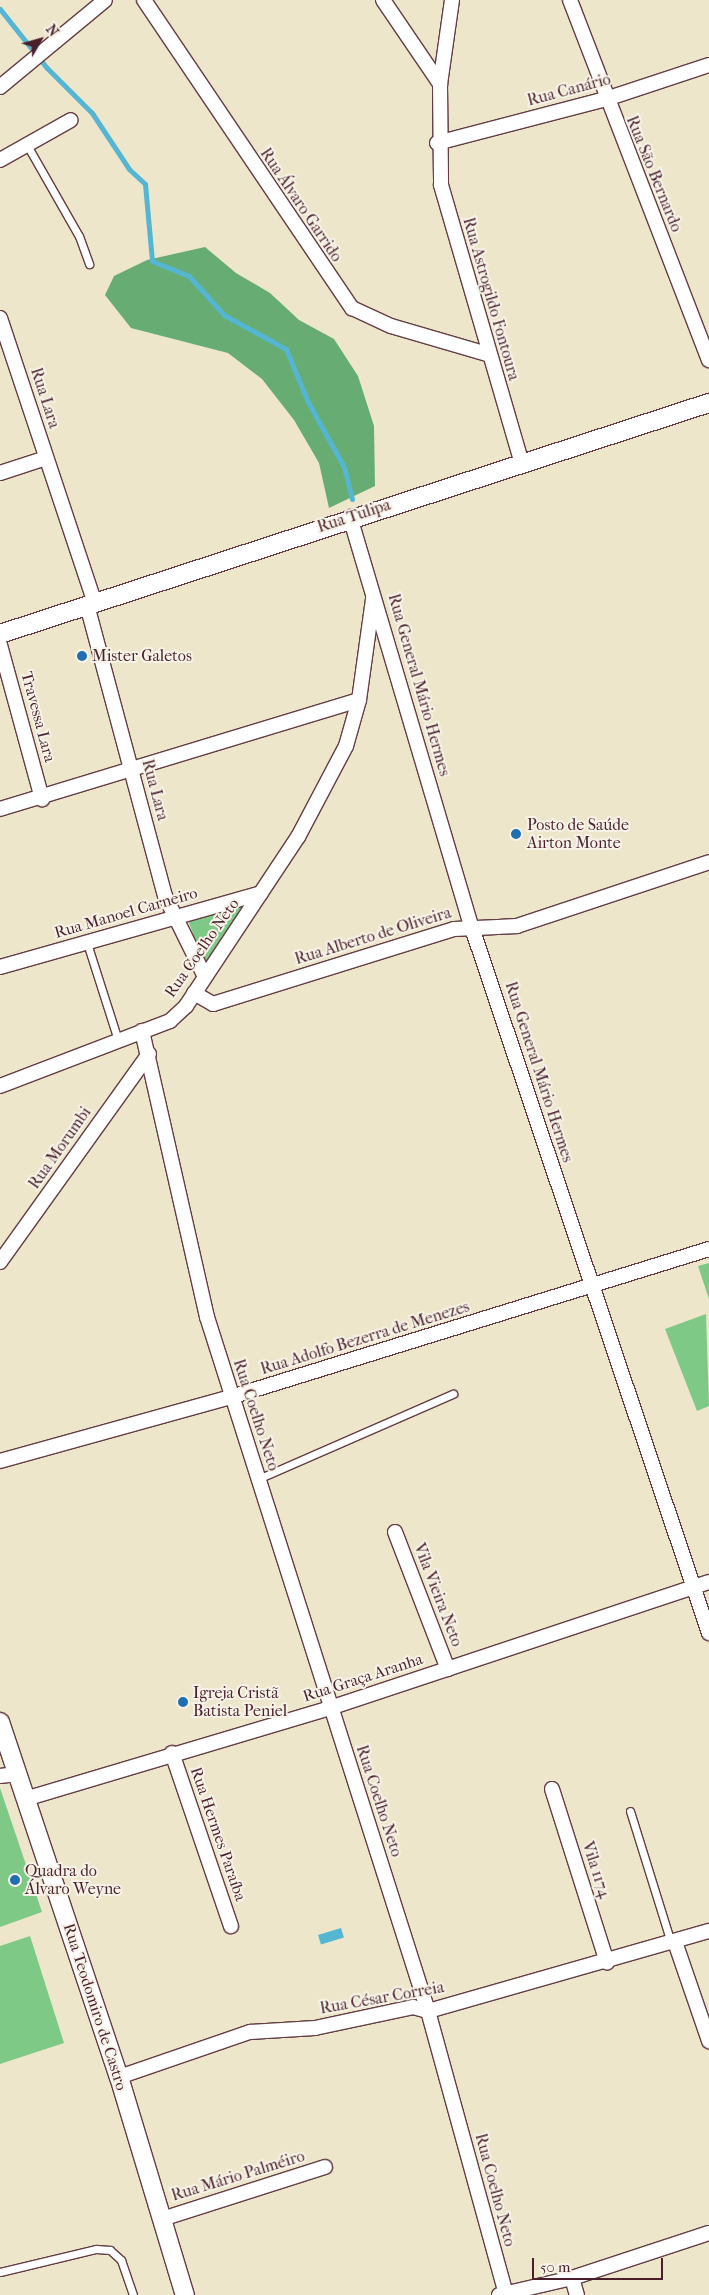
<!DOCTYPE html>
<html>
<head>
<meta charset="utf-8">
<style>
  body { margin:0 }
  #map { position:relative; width:709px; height:2295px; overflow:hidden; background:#eee6cb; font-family:"IM FELL French Canon",serif }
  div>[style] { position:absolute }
  .green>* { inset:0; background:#7fc986 }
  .forest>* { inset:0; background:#67ad73 }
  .water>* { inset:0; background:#54b6d3; transform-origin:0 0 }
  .stream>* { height:5px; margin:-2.5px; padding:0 2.5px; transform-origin:2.5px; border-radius:2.5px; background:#54b6d3 }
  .roads { filter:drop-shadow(1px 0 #633d43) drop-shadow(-1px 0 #633d43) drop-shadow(0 1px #633d43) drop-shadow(0 -1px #633d43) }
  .service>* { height:7px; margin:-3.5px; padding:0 3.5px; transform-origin:3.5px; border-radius:3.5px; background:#fff }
  .minor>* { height:14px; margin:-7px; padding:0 7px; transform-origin:7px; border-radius:7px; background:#fff }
  .tertiary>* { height:18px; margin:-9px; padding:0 9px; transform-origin:9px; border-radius:9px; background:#fff }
  .dots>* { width:14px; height:14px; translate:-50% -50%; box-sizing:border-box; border:2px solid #f7f3e8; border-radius:50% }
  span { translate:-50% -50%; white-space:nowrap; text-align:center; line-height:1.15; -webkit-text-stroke:4px #f7f3e8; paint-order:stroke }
  .street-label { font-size:16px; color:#4a1f2b }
  .poi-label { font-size:16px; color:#4a1f2b }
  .left { translate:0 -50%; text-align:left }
  .north { position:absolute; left:15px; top:15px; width:50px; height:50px; -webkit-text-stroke:4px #f7f3e8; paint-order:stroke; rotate:52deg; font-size:14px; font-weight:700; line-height:20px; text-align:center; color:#4a1f2b }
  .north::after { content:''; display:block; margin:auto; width:18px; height:22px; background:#4a1f2b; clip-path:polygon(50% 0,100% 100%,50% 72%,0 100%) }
  .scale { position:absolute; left:532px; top:2258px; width:131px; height:22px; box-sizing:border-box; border:2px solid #4a1f2b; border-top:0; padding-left:6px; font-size:15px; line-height:18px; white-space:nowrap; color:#4a1f2b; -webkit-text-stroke:4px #f7f3e8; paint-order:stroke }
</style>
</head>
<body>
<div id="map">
  <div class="green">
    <i style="clip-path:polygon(247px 900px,207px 960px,202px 959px,188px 920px)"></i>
    <i style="clip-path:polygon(709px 1263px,709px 1299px,698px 1266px)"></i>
    <i style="clip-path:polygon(706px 1314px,709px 1406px,697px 1411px,665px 1329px)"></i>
    <i style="clip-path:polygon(0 1788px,42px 1912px,0 1927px)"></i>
    <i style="clip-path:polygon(30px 1936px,64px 2043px,0 2064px,0 1946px)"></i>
  </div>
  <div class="forest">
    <i style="clip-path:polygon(205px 247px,236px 273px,270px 293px,299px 320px,334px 339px,358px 376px,374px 426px,375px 486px,329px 508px,319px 463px,294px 420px,262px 379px,228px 353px,131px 328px,105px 295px,114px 276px,147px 260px)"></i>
  </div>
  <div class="water">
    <i style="left:341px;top:1928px;width:10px;height:24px;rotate:73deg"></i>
  </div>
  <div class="stream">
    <i style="left:0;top:9px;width:75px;rotate:51.5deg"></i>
    <i style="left:47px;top:68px;width:64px;rotate:45deg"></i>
    <i style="left:92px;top:113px;width:67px;rotate:56.5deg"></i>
    <i style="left:129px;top:169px;width:22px;rotate:43deg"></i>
    <i style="left:145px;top:184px;width:77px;rotate:84.8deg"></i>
    <i style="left:152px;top:261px;width:40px;rotate:22deg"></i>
    <i style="left:189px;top:276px;width:52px;rotate:48.1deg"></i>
    <i style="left:224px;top:315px;width:71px;rotate:28.7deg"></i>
    <i style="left:286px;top:349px;width:57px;rotate:67.5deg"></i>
    <i style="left:308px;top:402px;width:74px;rotate:61deg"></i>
    <i style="left:344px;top:467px;width:33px;rotate:76deg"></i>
  </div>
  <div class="roads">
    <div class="service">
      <i style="left:27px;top:145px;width:105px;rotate:60.3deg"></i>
      <i style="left:79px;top:236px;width:30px;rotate:70deg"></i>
      <i style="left:87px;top:943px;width:102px;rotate:72.3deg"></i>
      <i style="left:258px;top:1479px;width:213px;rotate:-23.6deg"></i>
      <i style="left:630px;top:1811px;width:138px;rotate:72.7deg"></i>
      <i style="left:0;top:2272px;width:99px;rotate:-13.5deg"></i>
      <i style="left:96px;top:2249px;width:14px;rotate:4deg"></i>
      <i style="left:110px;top:2250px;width:15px;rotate:42deg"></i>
      <i style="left:121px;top:2260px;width:37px;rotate:71deg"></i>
    </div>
    <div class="minor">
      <i style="left:144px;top:0;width:372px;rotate:56deg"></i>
      <i style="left:352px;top:308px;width:43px;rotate:24.8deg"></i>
      <i style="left:391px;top:326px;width:100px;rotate:16.3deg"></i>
      <i style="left:383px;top:0;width:102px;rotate:55.8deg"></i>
      <i style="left:452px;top:0;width:85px;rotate:98.1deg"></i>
      <i style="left:440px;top:84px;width:101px;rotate:89.4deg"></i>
      <i style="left:441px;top:185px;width:290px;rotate:73.8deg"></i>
      <i style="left:570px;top:0;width:386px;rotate:68.9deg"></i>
      <i style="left:0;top:87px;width:136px;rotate:-39.6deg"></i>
      <i style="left:437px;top:143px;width:175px;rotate:-14.6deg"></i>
      <i style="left:606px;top:99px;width:108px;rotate:-18.3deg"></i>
      <i style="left:0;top:160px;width:81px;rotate:-29.4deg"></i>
      <i style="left:0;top:318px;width:300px;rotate:71.6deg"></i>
      <i style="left:0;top:473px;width:48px;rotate:-18.1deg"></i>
      <i style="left:350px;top:517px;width:426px;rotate:73.5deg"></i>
      <i style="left:471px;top:925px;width:747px;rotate:71.42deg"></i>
      <i style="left:87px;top:605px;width:301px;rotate:75deg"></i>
      <i style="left:165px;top:896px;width:90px;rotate:63.7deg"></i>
      <i style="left:0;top:645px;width:160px;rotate:74.7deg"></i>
      <i style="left:0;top:809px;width:375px;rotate:-16.9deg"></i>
      <i style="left:0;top:967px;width:271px;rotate:-15.8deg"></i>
      <i style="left:194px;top:993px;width:22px;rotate:30deg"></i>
      <i style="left:213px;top:1004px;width:252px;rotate:-17.3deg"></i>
      <i style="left:454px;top:929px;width:63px;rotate:-2.7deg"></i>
      <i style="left:517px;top:926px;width:202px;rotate:-18.4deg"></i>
      <i style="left:142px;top:1031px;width:293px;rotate:77.2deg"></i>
      <i style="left:207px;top:1317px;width:728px;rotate:72.34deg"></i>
      <i style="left:428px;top:2011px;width:295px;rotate:74.6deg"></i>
      <i style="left:0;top:1086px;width:182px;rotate:-20.9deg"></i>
      <i style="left:170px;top:1021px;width:22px;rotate:-43deg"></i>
      <i style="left:186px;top:1006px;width:203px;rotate:-56.5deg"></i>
      <i style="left:298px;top:837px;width:103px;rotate:-62.2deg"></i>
      <i style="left:346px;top:746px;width:48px;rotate:-74.2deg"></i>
      <i style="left:359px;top:700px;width:102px;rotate:-82.1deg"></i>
      <i style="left:0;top:1262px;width:256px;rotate:-54.4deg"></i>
      <i style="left:0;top:1461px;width:240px;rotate:-15.5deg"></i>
      <i style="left:231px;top:1397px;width:500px;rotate:-17.2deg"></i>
      <i style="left:395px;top:1532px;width:147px;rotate:68.9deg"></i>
      <i style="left:172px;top:1753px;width:183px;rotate:71.2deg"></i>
      <i style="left:0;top:1776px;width:17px;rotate:-7deg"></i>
      <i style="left:552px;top:1789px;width:182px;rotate:72.4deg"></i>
      <i style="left:25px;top:1799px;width:318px;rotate:-16.6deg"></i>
      <i style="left:330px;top:1708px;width:399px;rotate:-18.4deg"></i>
      <i style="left:675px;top:1942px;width:105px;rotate:71deg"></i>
      <i style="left:119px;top:2077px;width:139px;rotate:-19deg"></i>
      <i style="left:250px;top:2032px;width:65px;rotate:-3.5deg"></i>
      <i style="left:315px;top:2028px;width:100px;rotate:-12.1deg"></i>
      <i style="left:413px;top:2007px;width:16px;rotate:15deg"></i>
      <i style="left:428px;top:2011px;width:292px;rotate:-15.9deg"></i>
      <i style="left:162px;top:2219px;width:171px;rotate:-17.7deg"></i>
      <i style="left:572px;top:2278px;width:18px;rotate:74deg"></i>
      <i style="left:499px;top:2295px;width:75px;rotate:-13.1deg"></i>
      <i style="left:572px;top:2278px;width:144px;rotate:-18.2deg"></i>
    </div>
    <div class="tertiary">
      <i style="left:0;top:634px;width:746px;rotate:-18.05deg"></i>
      <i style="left:0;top:1722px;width:374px;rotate:71.5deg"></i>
      <i style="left:119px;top:2077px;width:228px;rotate:73.2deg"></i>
    </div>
  </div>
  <div class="dots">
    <i style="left:82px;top:656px;background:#1f6fb2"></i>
    <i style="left:516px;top:834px;background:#1f6fb2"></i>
    <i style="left:183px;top:1702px;background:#1f6fb2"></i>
    <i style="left:15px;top:1880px;background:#1f6fb2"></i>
  </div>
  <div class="street-label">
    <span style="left:569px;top:90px;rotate:-15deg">Rua Canário</span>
    <span style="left:654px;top:174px;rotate:68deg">Rua São Bernardo</span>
    <span style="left:301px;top:205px;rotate:56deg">Rua Álvaro Garrido</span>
    <span style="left:491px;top:299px;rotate:74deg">Rua Astrogildo Fontoura</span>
    <span style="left:45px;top:398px;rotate:72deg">Rua Lara</span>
    <span style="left:354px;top:516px;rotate:-18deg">Rua Tulipa</span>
    <span style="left:419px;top:685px;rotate:74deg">Rua General Mário Hermes</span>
    <span style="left:38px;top:717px;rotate:75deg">Travessa Lara</span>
    <span style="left:155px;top:790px;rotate:75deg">Rua Lara</span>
    <span style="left:126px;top:913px;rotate:-16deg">Rua Manoel Carneiro</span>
    <span style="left:373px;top:936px;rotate:-17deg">Rua Alberto de Oliveira</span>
    <span style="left:202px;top:948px;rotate:-55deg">Rua Coelho Neto</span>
    <span style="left:539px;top:1072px;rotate:72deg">Rua General Mário Hermes</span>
    <span style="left:60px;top:1148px;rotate:-55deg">Rua Morumbi</span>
    <span style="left:365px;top:1338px;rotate:-17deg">Rua Adolfo Bezerra de Menezes</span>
    <span style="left:256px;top:1415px;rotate:72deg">Rua Coelho Neto</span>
    <span style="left:438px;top:1595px;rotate:69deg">Vila Vieira Neto</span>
    <span style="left:363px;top:1678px;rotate:-18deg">Rua Graça Aranha</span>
    <span style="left:379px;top:1801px;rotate:72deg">Rua Coelho Neto</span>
    <span style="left:218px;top:1834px;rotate:71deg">Rua Hermes Paraíba</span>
    <span style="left:596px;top:1870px;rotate:72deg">Vila 1174</span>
    <span style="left:382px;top:1998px;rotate:-10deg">Rua César Correia</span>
    <span style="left:95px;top:2007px;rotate:72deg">Rua Teodomiro de Castro</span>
    <span style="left:238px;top:2176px;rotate:-17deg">Rua Mário Palméiro</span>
    <span style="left:495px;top:2190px;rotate:75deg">Rua Coelho Neto</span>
  </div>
  <div class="poi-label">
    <span class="left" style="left:92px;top:656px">Mister Galetos</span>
    <span class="left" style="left:527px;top:834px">Posto de Saúde<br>Airton Monte</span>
    <span class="left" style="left:193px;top:1702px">Igreja Cristã<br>Batista Peniel</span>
    <span class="left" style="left:25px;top:1880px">Quadra do<br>Álvaro Weyne</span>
  </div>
  <div class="north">N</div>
  <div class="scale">50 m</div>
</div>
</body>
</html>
